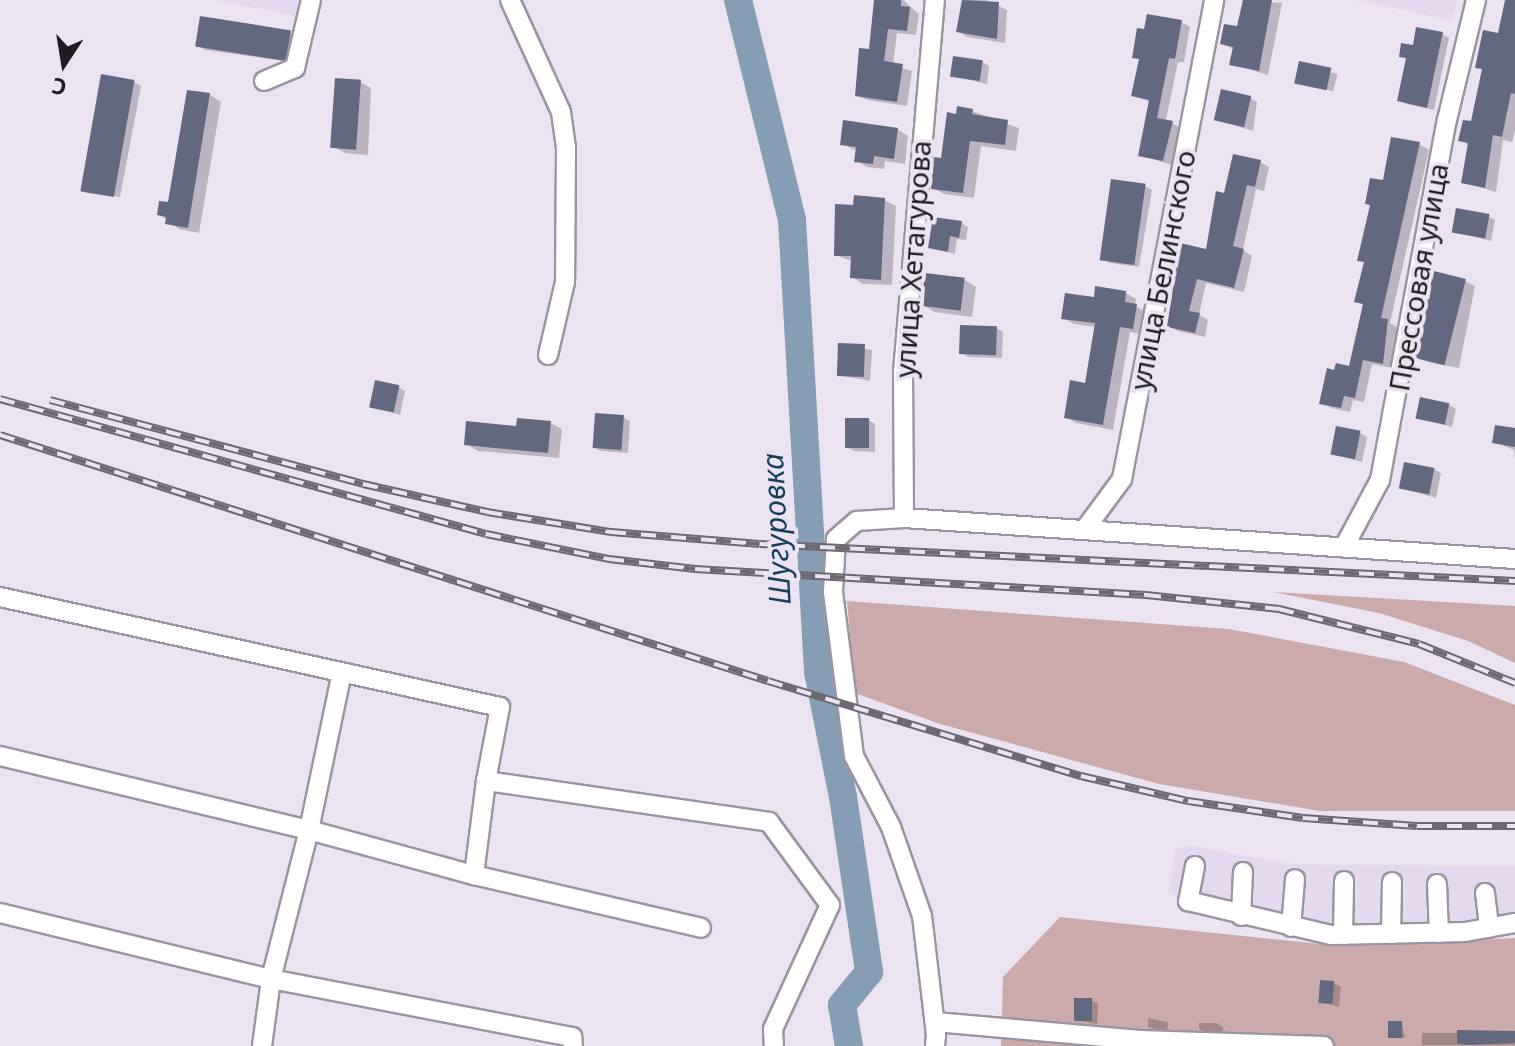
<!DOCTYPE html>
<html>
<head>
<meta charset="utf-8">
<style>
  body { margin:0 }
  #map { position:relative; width:1515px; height:1046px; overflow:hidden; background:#ebe3f2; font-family:"Noto Sans",sans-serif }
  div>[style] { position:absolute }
  .built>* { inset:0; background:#e5d9ef }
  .green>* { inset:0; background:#cbaaac }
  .shadow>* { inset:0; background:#0003; transform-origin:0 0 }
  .river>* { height:28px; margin:-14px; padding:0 14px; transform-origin:14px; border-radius:14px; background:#869eb3 }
  .building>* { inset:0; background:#636881; transform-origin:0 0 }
  .roads { filter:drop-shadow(2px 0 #9b94a2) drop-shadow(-2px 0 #9b94a2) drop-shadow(0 2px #9b94a2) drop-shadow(0 -2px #9b94a2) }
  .minor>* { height:18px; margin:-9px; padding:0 9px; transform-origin:9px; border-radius:9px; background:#fff }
  .rail>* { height:8px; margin-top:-4px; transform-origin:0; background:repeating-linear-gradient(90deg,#ebe3f2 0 15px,#6d6871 0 30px); box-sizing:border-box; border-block:2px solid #6d6871 }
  span { translate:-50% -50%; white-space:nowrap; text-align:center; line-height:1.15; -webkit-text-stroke:8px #ebe3f2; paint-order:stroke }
  .street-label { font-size:28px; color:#1f1c21 }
  .water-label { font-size:30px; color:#143e5c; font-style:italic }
  .north { position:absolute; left:24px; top:24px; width:80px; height:80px; -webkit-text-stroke:6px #ebe3f2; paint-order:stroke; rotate:192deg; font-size:22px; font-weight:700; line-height:32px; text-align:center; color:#1f1c21 }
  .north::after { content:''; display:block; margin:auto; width:28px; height:36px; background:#1f1c21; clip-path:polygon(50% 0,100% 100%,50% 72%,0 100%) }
</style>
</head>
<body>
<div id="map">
  <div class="built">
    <i style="clip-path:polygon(214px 0,300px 0,297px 16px)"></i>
    <i style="clip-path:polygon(1358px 0,1457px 0,1453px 21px)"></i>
    <i style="clip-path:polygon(1193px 846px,1291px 864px,1515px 866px,1515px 920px,1375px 938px,1188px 901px,1169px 893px,1175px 848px)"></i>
  </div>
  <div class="green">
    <i style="clip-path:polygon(1273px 592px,1515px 606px,1515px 663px,1468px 641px,1379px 613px)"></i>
    <i style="clip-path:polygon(847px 601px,1229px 629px,1404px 662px,1515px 705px,1515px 811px,1320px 811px,1159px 784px,940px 724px,855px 693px)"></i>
    <i style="clip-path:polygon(1060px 917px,1339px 946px,1515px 938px,1515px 1046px,1001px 1046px,1003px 977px)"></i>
  </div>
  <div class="shadow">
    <i style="clip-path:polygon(876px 0,903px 0,919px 14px,916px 35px,897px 33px,893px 65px,912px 71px,907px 106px,867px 100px,857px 95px,871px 52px)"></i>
    <i style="clip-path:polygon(964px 0,986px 0,1007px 10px,1005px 43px,967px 37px,958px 31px)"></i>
    <i style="clip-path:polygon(1245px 0,1282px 3px,1268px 75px,1232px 64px,1235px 50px,1222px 43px,1239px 29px)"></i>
    <i style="clip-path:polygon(1507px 0,1515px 0,1515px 130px,1512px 142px,1503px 140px,1496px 192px,1463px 182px,1469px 145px,1461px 140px,1473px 124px,1484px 70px,1477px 67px,1500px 36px)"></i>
    <i style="clip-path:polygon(202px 18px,291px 33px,298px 37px,292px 62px,205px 50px,198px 46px)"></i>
    <i style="clip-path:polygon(1181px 22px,1190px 27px,1184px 62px,1178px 62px,1166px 120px,1181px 128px,1172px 165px,1140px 155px,1150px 102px,1133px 95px,1141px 60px,1134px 57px)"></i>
    <i style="clip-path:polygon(1442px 34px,1449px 38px,1434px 110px,1407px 104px,1399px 100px,1408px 60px,1401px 56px)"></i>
    <i style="clip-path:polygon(982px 62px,989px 66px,987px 84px,952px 76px)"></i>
    <i style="left:1300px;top:64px;width:39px;height:18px;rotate:15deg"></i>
    <i style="clip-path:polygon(134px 82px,141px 86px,120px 197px,86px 193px,81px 190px)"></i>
    <i style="clip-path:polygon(360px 82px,371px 88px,368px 155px,345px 153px,334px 147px)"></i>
    <i style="clip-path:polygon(210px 95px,221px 102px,199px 233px,179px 229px,159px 214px,170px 205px)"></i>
    <i style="clip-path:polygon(1250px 98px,1257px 102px,1253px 131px,1215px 119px)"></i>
    <i style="clip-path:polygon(972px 111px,1019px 128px,1016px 151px,981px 146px,974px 198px,944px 194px,933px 188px,958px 116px)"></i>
    <i style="clip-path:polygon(897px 129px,908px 136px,905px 164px,885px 161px,884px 169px,867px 167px,856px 160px,857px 151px,842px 144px)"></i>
    <i style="clip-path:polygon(1419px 144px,1429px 150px,1390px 323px,1397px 327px,1392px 368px,1372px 364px,1364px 402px,1353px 400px,1350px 412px,1331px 408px,1322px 403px,1336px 372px,1351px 368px,1364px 305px,1356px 301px,1366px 263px,1359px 260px,1385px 183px)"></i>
    <i style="clip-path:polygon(1260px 162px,1269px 167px,1264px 191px,1256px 189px,1243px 250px,1252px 256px,1244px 292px,1206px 283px,1199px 315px,1208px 320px,1205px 337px,1178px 331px,1169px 326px,1207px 252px,1226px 195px)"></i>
    <i style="clip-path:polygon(1145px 186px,1152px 190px,1139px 267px,1110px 263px,1103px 258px)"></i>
    <i style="clip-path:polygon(884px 200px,896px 206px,892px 285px,863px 284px,852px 277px,853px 262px,836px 255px,855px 207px)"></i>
    <i style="clip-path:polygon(1488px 216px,1495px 220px,1491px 241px,1454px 231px)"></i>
    <i style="clip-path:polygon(961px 223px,968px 227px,966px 240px,957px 239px,955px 254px,930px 247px)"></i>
    <i style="clip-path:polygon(965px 280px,976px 287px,972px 317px,934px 312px,923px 305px)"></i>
    <i style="clip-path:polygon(1465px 281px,1475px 286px,1459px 368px,1427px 362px,1417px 357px)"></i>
    <i style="clip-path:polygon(1126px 293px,1136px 299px,1135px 306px,1146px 312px,1143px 334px,1130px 332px,1113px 430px,1076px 423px,1066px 417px,1087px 385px,1096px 327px,1074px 324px,1063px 318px,1095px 299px)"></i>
    <i style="clip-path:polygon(996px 328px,1003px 332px,1002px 358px,968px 357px,961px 352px)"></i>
    <i style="clip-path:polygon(840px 345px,872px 350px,870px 381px,838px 375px)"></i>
    <i style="clip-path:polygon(398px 387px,405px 391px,400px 415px,371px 406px)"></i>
    <i style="clip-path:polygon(1449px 405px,1456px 409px,1452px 427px,1418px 417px)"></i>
    <i style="clip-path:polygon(623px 417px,630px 421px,628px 453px,601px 451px,594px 447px)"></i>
    <i style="clip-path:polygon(868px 420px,875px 424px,875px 452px,854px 451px,846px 447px)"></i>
    <i style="clip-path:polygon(550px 423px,562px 429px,559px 458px,478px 451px,466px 444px)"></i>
    <i style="clip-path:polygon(1515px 430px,1515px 460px,1514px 450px,1494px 442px)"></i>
    <i style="clip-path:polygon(1360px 433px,1367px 437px,1362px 462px,1333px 454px)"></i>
    <i style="clip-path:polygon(1434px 469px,1441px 473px,1436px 498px,1401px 488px)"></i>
    <i style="clip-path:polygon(1334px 983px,1341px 987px,1339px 1007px,1321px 1002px)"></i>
    <i style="clip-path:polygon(1091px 1000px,1098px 1004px,1097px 1024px,1075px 1020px)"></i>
    <i style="clip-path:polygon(1148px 1018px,1168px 1022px,1167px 1032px,1148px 1027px)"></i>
    <i style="clip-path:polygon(1199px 1023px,1216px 1023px,1223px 1027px,1223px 1033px,1206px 1033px,1199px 1029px)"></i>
    <i style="clip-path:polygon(1402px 1023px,1405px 1038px,1391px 1037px)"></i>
    <i style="left:1515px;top:1033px;width:12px;height:93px;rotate:90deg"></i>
  </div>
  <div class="river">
    <i style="left:738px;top:0;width:227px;rotate:76.2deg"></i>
    <i style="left:792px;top:220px;width:453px;rotate:86.7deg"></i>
    <i style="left:818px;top:672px;width:127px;rotate:78.7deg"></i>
    <i style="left:843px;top:797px;width:177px;rotate:81.5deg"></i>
    <i style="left:869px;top:972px;width:43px;rotate:129.3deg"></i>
    <i style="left:842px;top:1005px;width:42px;rotate:80.3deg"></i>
  </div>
  <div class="building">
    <i style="clip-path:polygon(874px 0,901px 0,901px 6px,910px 7px,907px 31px,888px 29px,884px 61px,903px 64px,897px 102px,855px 96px,859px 48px,869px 49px)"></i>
    <i style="clip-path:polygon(962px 0,999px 2px,997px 39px,956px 32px)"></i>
    <i style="clip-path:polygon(1243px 0,1272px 0,1259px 71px,1229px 65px,1233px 47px,1220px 44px,1224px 24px,1237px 26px)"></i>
    <i style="clip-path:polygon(1505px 0,1515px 0,1515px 94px,1511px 93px,1502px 137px,1493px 135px,1485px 188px,1461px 183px,1468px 143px,1458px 141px,1463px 120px,1471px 121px,1482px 69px,1475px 68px,1483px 30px,1498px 33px)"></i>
    <i style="clip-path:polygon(1147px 14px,1182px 20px,1175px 59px,1169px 58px,1157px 118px,1173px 121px,1163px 161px,1138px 156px,1149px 100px,1131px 96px,1139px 59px,1132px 58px,1137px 28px,1144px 29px)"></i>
    <i style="left:200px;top:16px;width:92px;height:31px;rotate:9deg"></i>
    <i style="clip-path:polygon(1416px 27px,1443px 32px,1427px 108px,1397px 101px,1406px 58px,1399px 57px,1401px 43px,1413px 45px)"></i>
    <i style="left:953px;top:56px;width:30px;height:21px;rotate:8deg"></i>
    <i style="left:1299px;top:61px;width:33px;height:23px;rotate:12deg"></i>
    <i style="left:101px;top:74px;width:34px;height:119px;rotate:10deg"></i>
    <i style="left:335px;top:78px;width:26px;height:70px;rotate:4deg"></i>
    <i style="left:1221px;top:89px;width:31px;height:32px;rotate:13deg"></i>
    <i style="clip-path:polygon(187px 90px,210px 93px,188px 228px,165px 224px,166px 217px,157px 215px,159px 201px,168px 202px)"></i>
    <i style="clip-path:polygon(957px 106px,973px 109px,972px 114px,1008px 120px,1005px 145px,970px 141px,963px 193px,931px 189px,934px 157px,941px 158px,947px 112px,956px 114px)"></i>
    <i style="clip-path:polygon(843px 120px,898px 128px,894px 159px,874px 156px,873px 164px,854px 162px,856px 147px,840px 145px)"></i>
    <i style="clip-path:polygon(1391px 137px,1420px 142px,1381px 318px,1388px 319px,1383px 364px,1363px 360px,1355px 398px,1344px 396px,1341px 408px,1319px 404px,1327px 368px,1334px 370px,1336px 363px,1349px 366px,1363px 304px,1354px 302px,1364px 262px,1357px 261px,1370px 205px,1365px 204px,1370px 178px,1383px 180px)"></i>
    <i style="clip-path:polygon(1233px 154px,1261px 160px,1255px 187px,1247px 185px,1233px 246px,1244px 249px,1234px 288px,1197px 279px,1189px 311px,1200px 313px,1195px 333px,1167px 327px,1180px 243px,1206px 249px,1216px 191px,1224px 193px)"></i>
    <i style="left:1111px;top:179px;width:35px;height:82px;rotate:8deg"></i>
    <i style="clip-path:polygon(854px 195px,885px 198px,881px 280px,850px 278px,851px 256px,834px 256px,835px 204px,853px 205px)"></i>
    <i style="left:1456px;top:208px;width:34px;height:25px;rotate:10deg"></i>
    <i style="clip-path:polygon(933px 217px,962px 221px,959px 238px,950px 236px,948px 252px,928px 248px)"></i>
    <i style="left:1434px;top:271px;width:33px;height:89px;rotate:14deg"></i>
    <i style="left:925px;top:273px;width:40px;height:33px;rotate:7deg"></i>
    <i style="clip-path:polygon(1095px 286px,1126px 291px,1125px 302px,1137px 304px,1133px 329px,1120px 327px,1103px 425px,1064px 418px,1070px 380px,1085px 383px,1095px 323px,1061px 319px,1065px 293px,1094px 297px)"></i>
    <i style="left:960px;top:325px;width:37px;height:29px;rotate:2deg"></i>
    <i style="left:838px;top:343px;width:27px;height:33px;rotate:2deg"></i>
    <i style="left:375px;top:380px;width:25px;height:28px;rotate:12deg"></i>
    <i style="left:1420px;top:397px;width:30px;height:22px;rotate:12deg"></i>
    <i style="left:595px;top:413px;width:29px;height:35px;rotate:4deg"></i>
    <i style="clip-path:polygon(517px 418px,551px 421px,548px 453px,464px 445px,466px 421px,516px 426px)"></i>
    <i style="left:845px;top:418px;width:24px;height:30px"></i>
    <i style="clip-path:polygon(1495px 425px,1515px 428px,1515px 447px,1492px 443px)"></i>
    <i style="left:1336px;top:426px;width:25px;height:29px;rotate:11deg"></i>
    <i style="left:1404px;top:462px;width:31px;height:27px;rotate:11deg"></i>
    <i style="left:1320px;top:980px;width:14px;height:23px;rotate:4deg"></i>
    <i style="left:1074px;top:998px;width:18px;height:23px"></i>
    <i style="left:1402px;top:1021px;width:17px;height:14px;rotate:90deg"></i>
    <i style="clip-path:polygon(1457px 1030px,1515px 1031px,1515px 1043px,1466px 1045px,1457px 1043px)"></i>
  </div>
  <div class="roads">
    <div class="minor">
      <i style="left:510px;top:0;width:123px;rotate:65.5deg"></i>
      <i style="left:561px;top:112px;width:36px;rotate:82deg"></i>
      <i style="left:566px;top:148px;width:134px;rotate:90.4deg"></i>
      <i style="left:565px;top:282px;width:75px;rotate:103.1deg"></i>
      <i style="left:264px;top:81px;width:34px;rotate:-23deg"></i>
      <i style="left:295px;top:68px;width:70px;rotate:-76.8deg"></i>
      <i style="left:904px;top:518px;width:146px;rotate:-90.4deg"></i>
      <i style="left:903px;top:372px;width:373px;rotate:-85.1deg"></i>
      <i style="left:1085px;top:529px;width:62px;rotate:-53.5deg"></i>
      <i style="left:1122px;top:479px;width:488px;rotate:-79.1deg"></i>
      <i style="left:1344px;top:547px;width:76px;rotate:-61.8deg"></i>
      <i style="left:1380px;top:480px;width:366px;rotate:-79.5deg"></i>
      <i style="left:1447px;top:120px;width:123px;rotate:-76.4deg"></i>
      <i style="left:0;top:597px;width:512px;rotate:12.41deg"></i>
      <i style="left:500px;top:707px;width:75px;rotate:100.7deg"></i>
      <i style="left:486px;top:781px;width:286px;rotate:8.2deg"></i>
      <i style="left:769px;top:822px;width:103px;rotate:53.7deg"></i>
      <i style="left:830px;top:905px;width:136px;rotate:114.7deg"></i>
      <i style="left:773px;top:1029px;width:17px;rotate:87deg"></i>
      <i style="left:0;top:756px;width:318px;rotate:13.5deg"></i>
      <i style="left:309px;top:830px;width:171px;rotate:15.3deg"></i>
      <i style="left:486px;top:781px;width:95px;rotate:97.3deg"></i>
      <i style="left:474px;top:875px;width:233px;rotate:13.1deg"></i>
      <i style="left:1195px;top:866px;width:36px;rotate:101deg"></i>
      <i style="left:1188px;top:901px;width:147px;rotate:13.4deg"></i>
      <i style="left:1331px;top:935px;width:134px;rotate:-1.3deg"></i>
      <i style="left:1465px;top:932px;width:51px;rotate:-10.2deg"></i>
      <i style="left:1437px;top:884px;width:49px;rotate:87.7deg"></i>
      <i style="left:1485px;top:893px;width:35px;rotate:83deg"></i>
      <i style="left:0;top:913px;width:279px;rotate:13.7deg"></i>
      <i style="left:271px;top:979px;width:307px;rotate:10.9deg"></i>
      <i style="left:572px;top:1037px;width:9px;rotate:84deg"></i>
      <i style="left:1241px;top:916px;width:44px;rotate:-87.4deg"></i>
      <i style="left:1291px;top:927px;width:48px;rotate:-85.2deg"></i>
      <i style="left:1391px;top:934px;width:52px;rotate:-88.9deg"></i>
      <i style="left:1343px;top:935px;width:54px;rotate:-88.9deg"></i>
      <i style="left:935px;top:1022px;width:206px;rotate:5deg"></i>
      <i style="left:1140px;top:1040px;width:184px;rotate:1.9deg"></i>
      <i style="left:262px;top:1046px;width:68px;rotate:-82.3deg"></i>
      <i style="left:271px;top:979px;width:154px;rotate:-75.7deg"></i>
      <i style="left:309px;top:830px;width:161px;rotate:-78.2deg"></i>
      <i style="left:935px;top:1046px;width:11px;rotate:-85deg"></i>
      <i style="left:936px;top:1035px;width:120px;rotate:-96.7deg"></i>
      <i style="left:922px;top:916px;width:94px;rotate:-109.2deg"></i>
      <i style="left:891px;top:827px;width:80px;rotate:-117.5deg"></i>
      <i style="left:854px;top:756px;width:165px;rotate:-97.3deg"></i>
      <i style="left:833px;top:592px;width:53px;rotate:-86.8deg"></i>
      <i style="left:836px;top:539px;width:28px;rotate:-41deg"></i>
      <i style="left:857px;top:521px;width:47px;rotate:-3.7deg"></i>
      <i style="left:904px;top:518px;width:612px;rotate:3.84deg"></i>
    </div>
  </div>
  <div class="rail">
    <i style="left:0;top:399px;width:504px;rotate:15.52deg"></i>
    <i style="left:486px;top:534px;width:126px;rotate:11.5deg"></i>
    <i style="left:609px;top:559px;width:87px;rotate:6.6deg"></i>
    <i style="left:695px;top:569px;width:452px;rotate:3.3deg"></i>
    <i style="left:1146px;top:595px;width:134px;rotate:6deg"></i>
    <i style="left:1279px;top:609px;width:144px;rotate:14deg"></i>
    <i style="left:1419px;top:644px;width:104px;rotate:22.1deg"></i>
    <i style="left:50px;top:400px;width:324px;rotate:15deg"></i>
    <i style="left:363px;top:484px;width:127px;rotate:12.7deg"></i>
    <i style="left:487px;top:512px;width:126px;rotate:9.2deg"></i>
    <i style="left:611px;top:532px;width:149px;rotate:4.6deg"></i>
    <i style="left:760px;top:544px;width:756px;rotate:2.81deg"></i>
    <i style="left:0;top:435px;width:806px;rotate:17.76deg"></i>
    <i style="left:768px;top:681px;width:327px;rotate:16.9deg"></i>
    <i style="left:1081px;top:776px;width:110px;rotate:13.2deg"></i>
    <i style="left:1188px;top:801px;width:116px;rotate:8.4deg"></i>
    <i style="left:1303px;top:818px;width:114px;rotate:4deg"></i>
    <i style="left:1417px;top:826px;width:98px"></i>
  </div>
  <div class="street-label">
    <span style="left:912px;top:259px;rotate:-86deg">улица Хетагурова</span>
    <span style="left:1162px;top:270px;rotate:-79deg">улица Белинского</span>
    <span style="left:1418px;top:277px;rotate:-80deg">Прессовая улица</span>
  </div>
  <div class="water-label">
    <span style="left:776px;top:529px;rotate:-93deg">Шугуровка</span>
  </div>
  <div class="north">С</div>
</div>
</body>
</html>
